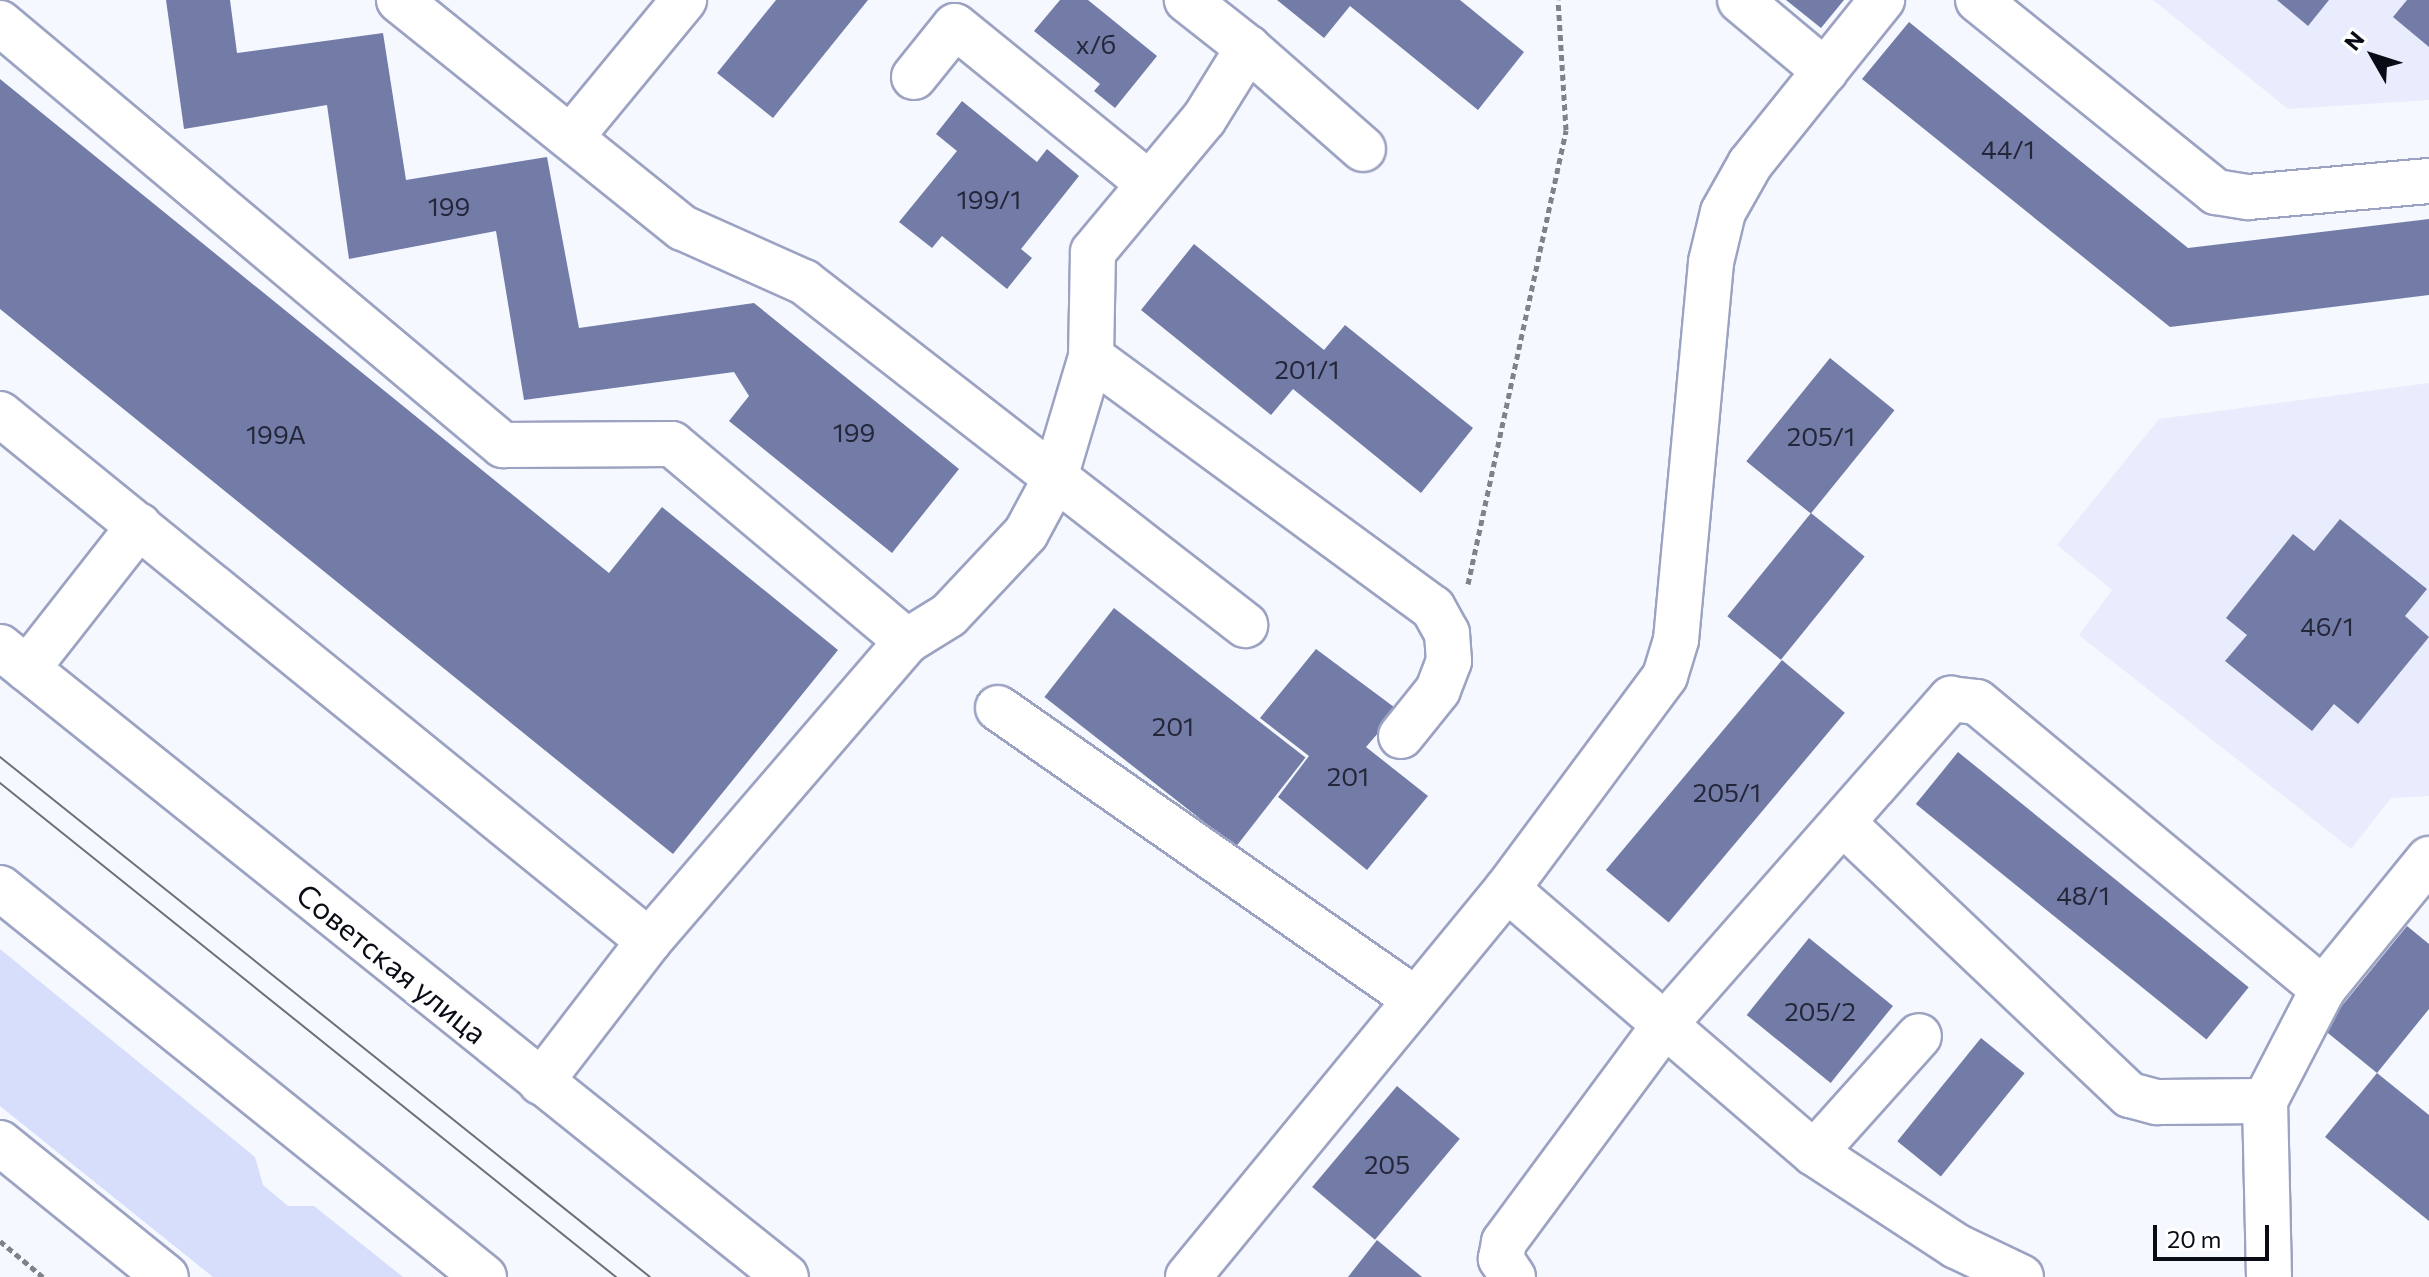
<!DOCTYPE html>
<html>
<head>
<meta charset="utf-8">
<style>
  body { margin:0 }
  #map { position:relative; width:2429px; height:1277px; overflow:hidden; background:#f6f8ff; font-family:Commissioner,sans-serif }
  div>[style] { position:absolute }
  .built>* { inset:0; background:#e8ecfc }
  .green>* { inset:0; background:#d7defb }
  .building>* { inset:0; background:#737ca7; transform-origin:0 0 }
  .path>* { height:5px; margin-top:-2.5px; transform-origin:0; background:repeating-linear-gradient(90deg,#80828a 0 6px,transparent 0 10px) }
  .roads { filter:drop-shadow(2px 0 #9ca3c2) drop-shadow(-2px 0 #9ca3c2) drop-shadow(0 2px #9ca3c2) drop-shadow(0 -2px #9ca3c2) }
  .minor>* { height:44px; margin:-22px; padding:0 22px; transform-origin:22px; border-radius:22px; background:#fff }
  .major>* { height:44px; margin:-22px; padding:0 22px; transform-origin:22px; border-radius:22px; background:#fff }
  .tram>* { height:2px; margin:-1px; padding:0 1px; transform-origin:1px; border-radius:1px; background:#6d6f78 }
  span { translate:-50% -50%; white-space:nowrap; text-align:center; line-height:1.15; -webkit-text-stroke:6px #fff; paint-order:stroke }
  .number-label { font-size:26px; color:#24273a }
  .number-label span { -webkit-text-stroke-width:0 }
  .street-label { font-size:30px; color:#090b15 }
  .north { position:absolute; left:2333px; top:16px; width:80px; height:80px; -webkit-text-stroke:6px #fff; paint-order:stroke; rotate:309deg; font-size:22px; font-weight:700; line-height:32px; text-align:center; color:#090b15 }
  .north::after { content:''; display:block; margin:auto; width:28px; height:36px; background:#090b15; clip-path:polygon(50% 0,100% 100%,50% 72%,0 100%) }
  .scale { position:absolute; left:2153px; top:1225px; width:116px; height:36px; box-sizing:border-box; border:4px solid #090b15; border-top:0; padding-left:10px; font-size:24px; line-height:28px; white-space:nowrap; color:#090b15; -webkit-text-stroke:6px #fff; paint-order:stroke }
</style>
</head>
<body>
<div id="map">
  <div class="built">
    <i style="clip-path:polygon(2153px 0,2429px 0,2429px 100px,2288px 109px)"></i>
    <i style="clip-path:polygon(2429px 383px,2429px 796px,2391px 798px,2351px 849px,2079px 635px,2112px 590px,2057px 545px,2159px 419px)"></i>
  </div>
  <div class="green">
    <i style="clip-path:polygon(0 949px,255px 1157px,263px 1185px,288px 1206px,314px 1206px,403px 1277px,213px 1277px,0 1106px)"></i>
  </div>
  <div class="building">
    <i style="clip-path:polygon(166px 0,230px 0,237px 53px,383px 33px,406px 180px,547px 157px,579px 328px,754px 303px,959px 469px,892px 553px,729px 421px,749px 396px,734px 372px,524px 400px,496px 231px,349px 259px,327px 105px,184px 129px)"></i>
    <i style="clip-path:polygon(776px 0,868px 0,773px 118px,717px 73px)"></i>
    <i style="clip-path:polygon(1060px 0,1088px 0,1157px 56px,1115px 108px,1094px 91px,1100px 84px,1034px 31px)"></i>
    <i style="clip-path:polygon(1277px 0,1460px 0,1524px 52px,1478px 110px,1350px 6px,1324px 38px)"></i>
    <i style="clip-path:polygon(1786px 0,1844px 0,1821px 28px)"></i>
    <i style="clip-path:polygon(2277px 0,2329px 0,2308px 26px)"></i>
    <i style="clip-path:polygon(2407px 0,2429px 0,2429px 47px,2393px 17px)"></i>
    <i style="clip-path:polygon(1909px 22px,2188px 248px,2429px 219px,2429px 295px,2170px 327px,1862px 79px)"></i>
    <i style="clip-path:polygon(0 79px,609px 573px,662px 507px,838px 650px,673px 854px,0 309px)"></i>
    <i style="clip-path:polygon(962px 101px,1037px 162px,1047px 149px,1079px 176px,1021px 249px,1032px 258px,1007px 289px,942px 236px,932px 248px,899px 222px,957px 151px,936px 134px)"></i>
    <i style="clip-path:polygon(1194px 244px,1324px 350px,1345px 325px,1473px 428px,1421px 493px,1293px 389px,1271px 415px,1141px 310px)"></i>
    <i style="left:1830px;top:358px;width:83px;height:133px;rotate:39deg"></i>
    <i style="left:1811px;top:513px;width:69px;height:133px;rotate:39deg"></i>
    <i style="clip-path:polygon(2340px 519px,2427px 589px,2405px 616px,2429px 637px,2358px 724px,2334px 704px,2312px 731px,2225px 661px,2247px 635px,2226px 618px,2293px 534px,2314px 551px)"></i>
    <i style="left:1114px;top:608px;width:243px;height:113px;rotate:38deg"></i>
    <i style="clip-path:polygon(1316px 649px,1398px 710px,1366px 747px,1428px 796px,1367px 870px,1278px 797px,1309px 756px,1260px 718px)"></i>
    <i style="left:1782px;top:660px;width:82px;height:274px;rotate:40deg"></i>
    <i style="left:1958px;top:752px;width:374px;height:67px;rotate:39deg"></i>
    <i style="clip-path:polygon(2407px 926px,2429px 944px,2429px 1009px,2377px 1073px,2323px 1029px)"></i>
    <i style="left:1809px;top:938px;width:108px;height:99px;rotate:39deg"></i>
    <i style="left:1981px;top:1038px;width:56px;height:133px;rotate:39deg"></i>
    <i style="clip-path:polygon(2377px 1073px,2429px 1115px,2429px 1221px,2325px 1137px)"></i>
    <i style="left:1397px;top:1086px;width:82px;height:132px;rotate:40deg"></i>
    <i style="clip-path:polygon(1377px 1240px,1422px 1277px,1348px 1277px)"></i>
  </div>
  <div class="path">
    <i style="left:1468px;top:584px;width:464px;rotate:-77.8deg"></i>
    <i style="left:1566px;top:130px;width:130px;rotate:-93.5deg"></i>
    <i style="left:0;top:1241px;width:56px;rotate:39.9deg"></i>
  </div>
  <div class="roads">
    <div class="minor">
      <i style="left:399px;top:0;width:364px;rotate:38.8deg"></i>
      <i style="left:683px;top:228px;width:133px;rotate:24.1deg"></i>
      <i style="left:804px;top:282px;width:559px;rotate:37.87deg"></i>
      <i style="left:1740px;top:0;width:111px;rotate:39.9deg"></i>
      <i style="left:1978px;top:0;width:306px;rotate:38.9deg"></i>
      <i style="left:2216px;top:192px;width:33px;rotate:9deg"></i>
      <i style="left:2249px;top:197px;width:181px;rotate:-5.1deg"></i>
      <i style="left:0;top:23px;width:657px;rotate:40deg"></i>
      <i style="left:503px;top:445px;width:169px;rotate:-0.3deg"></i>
      <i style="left:672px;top:444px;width:307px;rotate:40deg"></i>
      <i style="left:907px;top:641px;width:396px;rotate:130.7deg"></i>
      <i style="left:649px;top:941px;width:178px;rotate:127.5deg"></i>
      <i style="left:1248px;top:48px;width:153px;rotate:41.3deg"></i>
      <i style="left:914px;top:77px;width:65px;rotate:-51.2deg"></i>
      <i style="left:955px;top:26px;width:246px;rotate:39.1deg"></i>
      <i style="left:571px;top:137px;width:178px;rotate:-50.5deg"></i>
      <i style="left:1091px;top:357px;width:424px;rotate:36.3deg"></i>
      <i style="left:1433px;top:608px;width:29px;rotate:61deg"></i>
      <i style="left:1447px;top:633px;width:28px;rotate:86deg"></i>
      <i style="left:1449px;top:661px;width:31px;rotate:111deg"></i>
      <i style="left:1438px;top:690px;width:59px;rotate:128.8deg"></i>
      <i style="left:0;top:414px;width:836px;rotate:39.08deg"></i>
      <i style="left:907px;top:641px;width:49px;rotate:-31.8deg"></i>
      <i style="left:949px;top:615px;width:112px;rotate:-46.8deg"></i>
      <i style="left:1026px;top:533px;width:59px;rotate:-61.7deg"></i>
      <i style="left:1054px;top:481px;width:129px;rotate:-73.4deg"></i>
      <i style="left:1091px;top:357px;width:105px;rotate:-88.9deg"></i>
      <i style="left:1093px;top:252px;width:173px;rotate:-50.2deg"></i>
      <i style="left:1204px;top:119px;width:84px;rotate:-58.2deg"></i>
      <i style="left:1248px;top:48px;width:78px;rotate:-141.8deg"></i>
      <i style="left:27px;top:669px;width:182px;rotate:-51.9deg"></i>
      <i style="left:998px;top:708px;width:505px;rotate:34.92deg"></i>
      <i style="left:1844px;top:824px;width:394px;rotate:43.5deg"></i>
      <i style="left:2130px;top:1095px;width:28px;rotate:15deg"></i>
      <i style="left:2157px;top:1102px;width:108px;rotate:-0.5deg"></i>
      <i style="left:1507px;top:889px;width:405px;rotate:40.7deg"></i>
      <i style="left:1814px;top:1153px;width:170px;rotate:33.2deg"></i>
      <i style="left:1956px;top:1246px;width:72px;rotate:25.5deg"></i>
      <i style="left:0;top:1143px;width:213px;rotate:38.9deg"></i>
      <i style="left:1814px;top:1153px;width:157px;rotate:-48.1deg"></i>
      <i style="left:1188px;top:1277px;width:502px;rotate:-50.57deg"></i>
      <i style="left:1507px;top:889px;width:265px;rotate:-53.4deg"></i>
      <i style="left:1665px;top:676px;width:38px;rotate:-73deg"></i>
      <i style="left:1676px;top:640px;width:380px;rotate:-84.7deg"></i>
      <i style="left:1711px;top:262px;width:51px;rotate:-76.5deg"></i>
      <i style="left:1723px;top:212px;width:55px;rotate:-60.6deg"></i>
      <i style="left:1750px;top:164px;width:211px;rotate:-51.2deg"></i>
      <i style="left:1513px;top:1277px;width:22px;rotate:-124deg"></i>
      <i style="left:1501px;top:1259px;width:17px;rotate:-80deg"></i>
      <i style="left:1504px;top:1242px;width:272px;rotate:-53.5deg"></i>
      <i style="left:1666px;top:1023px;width:432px;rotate:-48.7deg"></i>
      <i style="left:1951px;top:699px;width:26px;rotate:7deg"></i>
      <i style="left:1977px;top:702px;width:450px;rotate:39.7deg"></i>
      <i style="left:2269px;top:1277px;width:176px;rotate:-91.3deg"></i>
      <i style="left:2265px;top:1101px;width:126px;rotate:-62.6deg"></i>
      <i style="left:2323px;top:989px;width:168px;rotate:-50.8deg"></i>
    </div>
    <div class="major">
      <i style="left:0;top:647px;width:1007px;rotate:38.71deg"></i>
      <i style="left:0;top:888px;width:621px;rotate:38.79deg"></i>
    </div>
  </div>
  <div class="tram">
    <i style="left:0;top:757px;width:832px;rotate:38.66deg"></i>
    <i style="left:0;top:783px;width:790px;rotate:38.73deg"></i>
  </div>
  <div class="number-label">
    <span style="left:1096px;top:44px">х/б</span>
    <span style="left:2008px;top:149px">44/1</span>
    <span style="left:989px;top:199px">199/1</span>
    <span style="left:449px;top:206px">199</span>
    <span style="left:1307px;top:369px">201/1</span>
    <span style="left:854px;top:432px">199</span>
    <span style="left:276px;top:434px">199А</span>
    <span style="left:1821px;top:436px">205/1</span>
    <span style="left:2327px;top:626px">46/1</span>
    <span style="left:1173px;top:726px">201</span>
    <span style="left:1348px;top:776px">201</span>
    <span style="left:1727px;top:792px">205/1</span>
    <span style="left:2083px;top:895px">48/1</span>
    <span style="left:1820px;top:1011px">205/2</span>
    <span style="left:1387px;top:1164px">205</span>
  </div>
  <div class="street-label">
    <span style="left:392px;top:963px;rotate:39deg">Советская улица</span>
  </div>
  <div class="north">N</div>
  <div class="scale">20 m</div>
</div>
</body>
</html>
